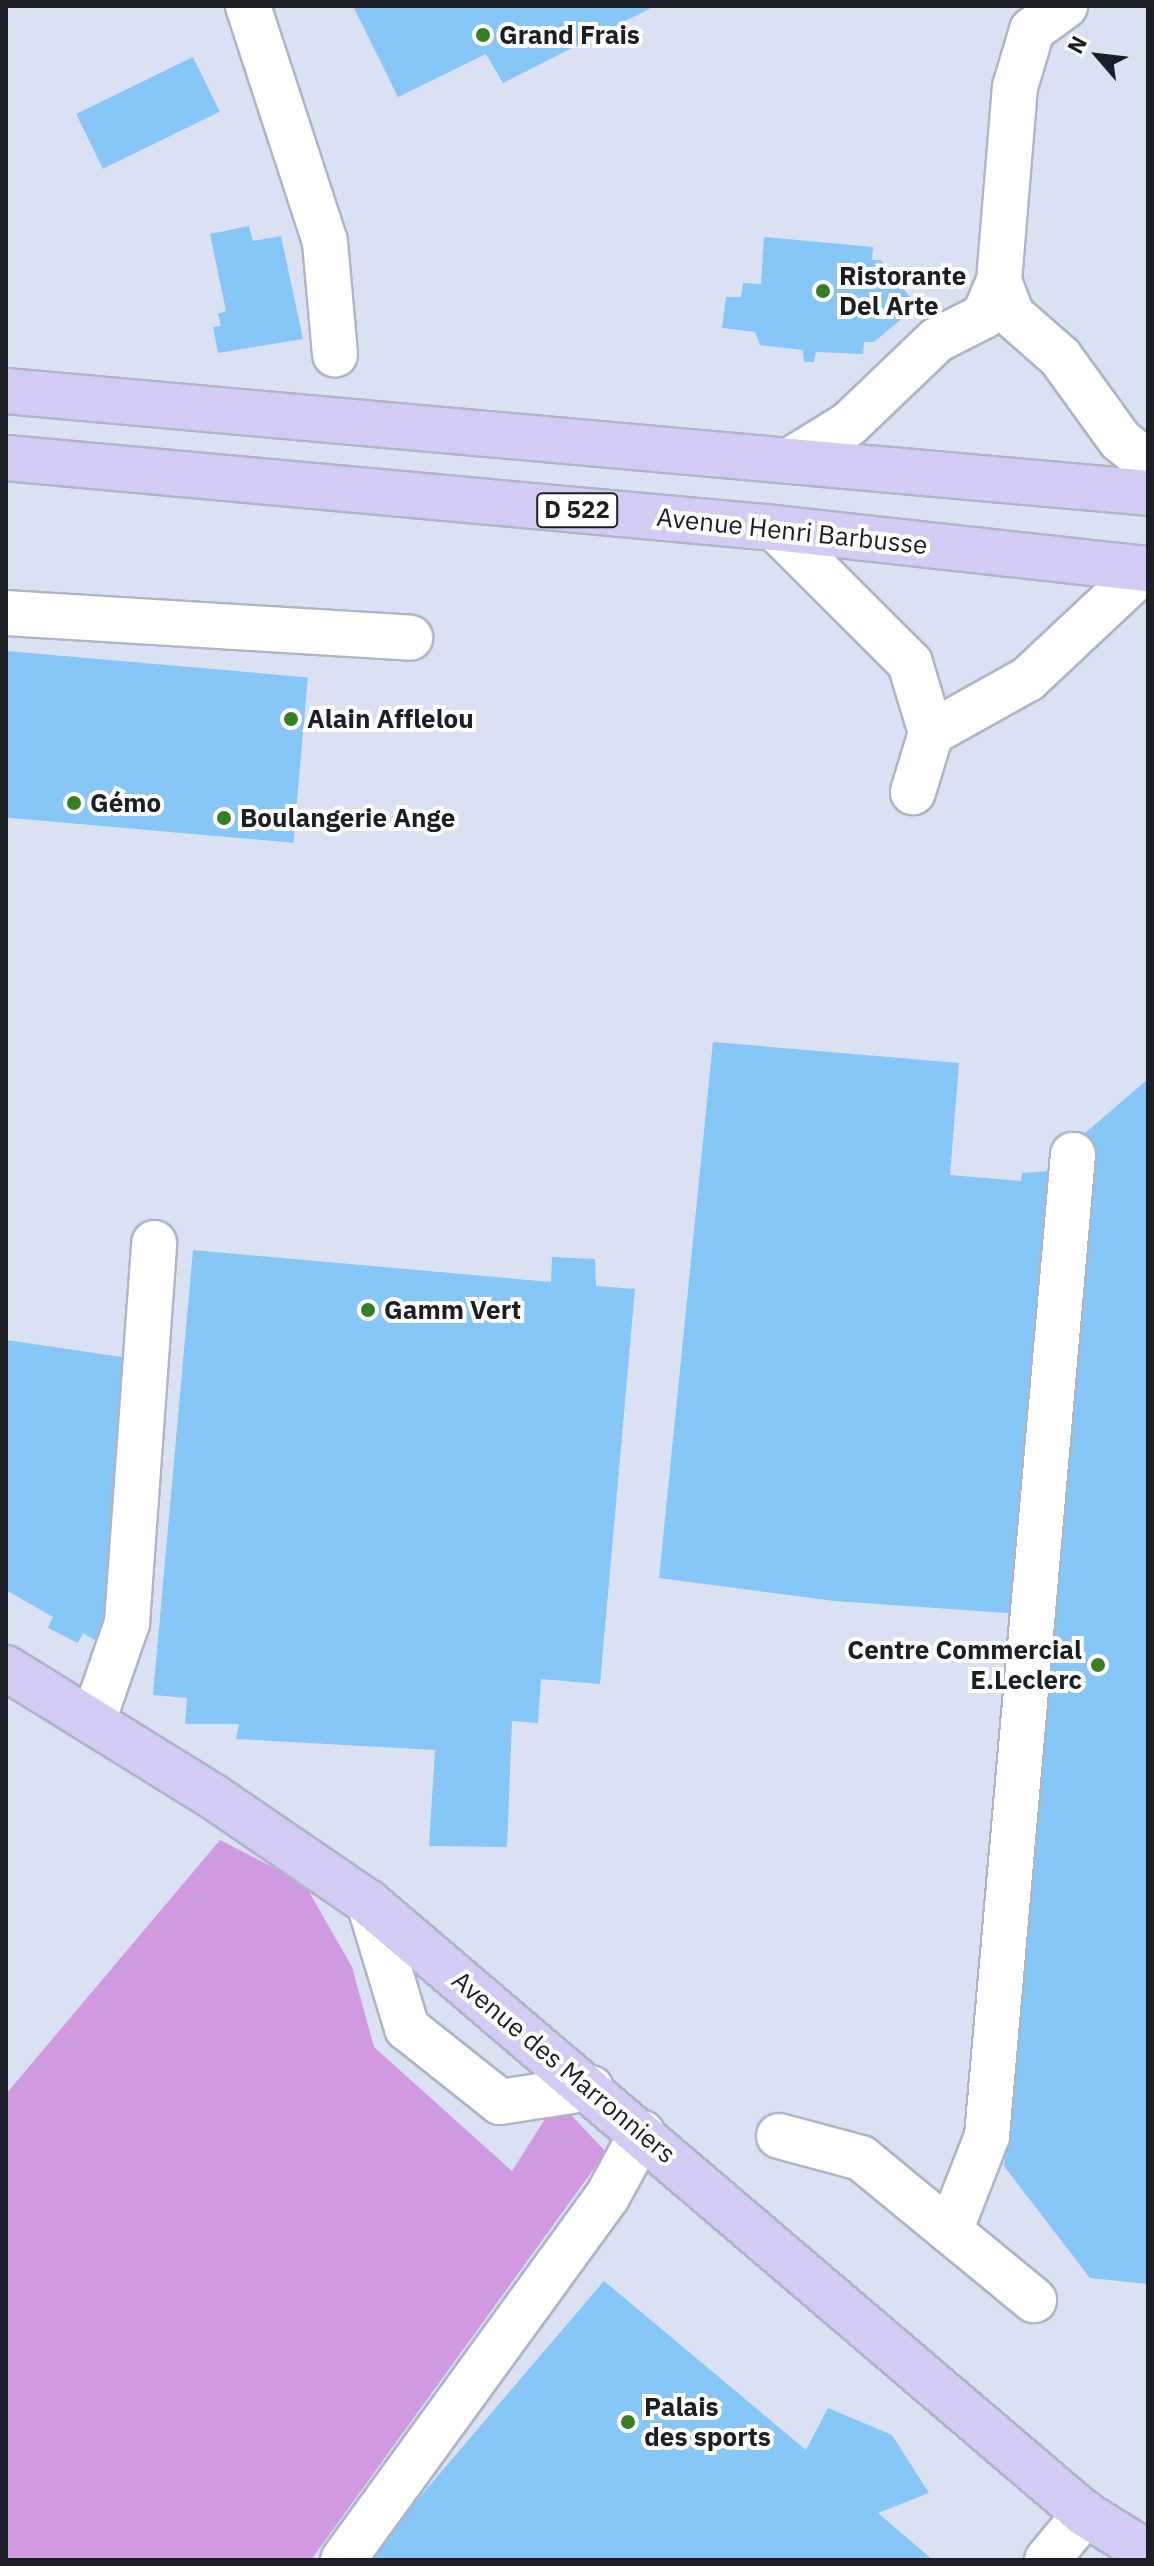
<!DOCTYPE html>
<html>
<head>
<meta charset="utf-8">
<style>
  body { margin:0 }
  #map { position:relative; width:1154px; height:2566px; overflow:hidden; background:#d9e1f3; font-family:"IBM Plex Sans",sans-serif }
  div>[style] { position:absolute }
  .green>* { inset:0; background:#d199e0 }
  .building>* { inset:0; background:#86c7f7; transform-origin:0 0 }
  .roads { filter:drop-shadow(2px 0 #adb5c6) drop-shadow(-2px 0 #adb5c6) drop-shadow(0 2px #adb5c6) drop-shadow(0 -2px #adb5c6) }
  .minor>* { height:44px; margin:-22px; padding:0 22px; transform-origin:22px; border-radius:22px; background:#fff }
  .major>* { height:44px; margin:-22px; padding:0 22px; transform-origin:22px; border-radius:22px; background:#d4cbf5 }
  .dots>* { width:22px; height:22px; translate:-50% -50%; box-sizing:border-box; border:4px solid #fff; border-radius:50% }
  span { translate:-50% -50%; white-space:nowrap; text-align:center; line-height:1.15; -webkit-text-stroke:8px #fff; paint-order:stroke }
  .shield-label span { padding:2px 6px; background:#fff; border:2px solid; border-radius:6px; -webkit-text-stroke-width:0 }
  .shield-label { font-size:24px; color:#1b1e25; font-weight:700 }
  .poi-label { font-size:26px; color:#1b1e25; font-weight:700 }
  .left { translate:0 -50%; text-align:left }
  .right { translate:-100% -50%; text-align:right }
  .street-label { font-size:26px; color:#1b1e25 }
  .frame { position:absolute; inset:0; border:8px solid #1b1e25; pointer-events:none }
  .north { position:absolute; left:1058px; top:16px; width:80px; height:80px; -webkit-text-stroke:6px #fff; paint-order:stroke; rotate:298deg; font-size:22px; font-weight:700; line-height:32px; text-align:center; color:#1b1e25 }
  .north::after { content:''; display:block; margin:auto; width:28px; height:36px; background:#1b1e25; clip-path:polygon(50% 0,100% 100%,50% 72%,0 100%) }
</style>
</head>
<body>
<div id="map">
  <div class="green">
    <i style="clip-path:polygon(220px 1840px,304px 1883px,352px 1967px,374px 2047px,512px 2171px,557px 2100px,606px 2152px,311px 2560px,6px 2560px,6px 2094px)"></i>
  </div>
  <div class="building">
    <i style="clip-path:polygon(353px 6px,655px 6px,503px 83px,486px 54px,398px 97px)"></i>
    <i style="left:193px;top:57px;width:61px;height:130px;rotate:64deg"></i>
    <i style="clip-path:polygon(249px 226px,253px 241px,281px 236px,303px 339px,218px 353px,213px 327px,221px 326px,218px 314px,226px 311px,210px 234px)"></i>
    <i style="clip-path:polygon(764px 237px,873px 247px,872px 260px,881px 260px,917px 306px,874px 342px,864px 342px,863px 354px,816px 352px,814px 362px,804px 362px,803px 350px,760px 345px,755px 332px,722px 328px,726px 297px,741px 297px,743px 283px,761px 284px)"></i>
    <i style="left:6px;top:651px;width:303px;height:166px;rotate:5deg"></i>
    <i style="clip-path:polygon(713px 1042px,959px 1063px,950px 1175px,1021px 1181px,1022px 1173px,1049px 1171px,1020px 1614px,835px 1601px,659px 1578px)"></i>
    <i style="clip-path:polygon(1148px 1079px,1148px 2284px,1090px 2278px,1004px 2166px,1093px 1157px,1078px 1139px)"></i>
    <i style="clip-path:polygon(193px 1250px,551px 1282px,552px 1257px,595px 1259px,596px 1286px,635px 1289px,600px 1684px,541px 1679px,538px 1723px,512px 1721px,507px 1847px,429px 1846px,435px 1750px,236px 1739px,239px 1724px,185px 1724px,187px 1698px,153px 1695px)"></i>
    <i style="clip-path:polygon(6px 1340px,128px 1358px,106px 1637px,98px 1642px,83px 1633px,78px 1643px,48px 1628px,53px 1617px,6px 1590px)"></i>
    <i style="clip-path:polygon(604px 2281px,806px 2450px,828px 2408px,892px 2435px,929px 2493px,878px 2513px,933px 2560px,366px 2560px)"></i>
  </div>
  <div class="roads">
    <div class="minor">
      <i style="left:248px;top:6px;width:248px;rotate:71.9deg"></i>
      <i style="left:325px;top:242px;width:113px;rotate:84.9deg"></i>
      <i style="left:999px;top:281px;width:36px;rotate:69deg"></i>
      <i style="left:1012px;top:315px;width:64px;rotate:41.2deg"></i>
      <i style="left:1060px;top:357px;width:102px;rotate:54.1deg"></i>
      <i style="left:1120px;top:440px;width:36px;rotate:39deg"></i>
      <i style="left:789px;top:461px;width:70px;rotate:-31.7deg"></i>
      <i style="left:849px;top:424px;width:122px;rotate:-43.7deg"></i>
      <i style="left:937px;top:340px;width:53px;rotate:-27.1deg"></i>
      <i style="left:984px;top:316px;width:38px;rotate:-67deg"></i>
      <i style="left:999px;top:281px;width:195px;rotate:-85.3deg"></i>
      <i style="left:1015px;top:87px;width:59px;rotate:-73.4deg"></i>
      <i style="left:1032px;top:30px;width:41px;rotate:-36deg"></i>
      <i style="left:775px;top:528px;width:191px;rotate:45deg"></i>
      <i style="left:910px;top:663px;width:73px;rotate:73.3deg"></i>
      <i style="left:931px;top:733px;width:62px;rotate:107deg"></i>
      <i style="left:6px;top:613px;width:405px;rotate:3.5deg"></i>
      <i style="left:931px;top:733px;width:111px;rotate:-29.1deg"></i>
      <i style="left:1028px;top:679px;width:161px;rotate:-43.2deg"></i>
      <i style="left:93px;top:1721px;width:104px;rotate:-70.9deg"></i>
      <i style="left:127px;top:1623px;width:381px;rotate:-85.9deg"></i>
      <i style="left:369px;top:1903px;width:131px;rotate:73.1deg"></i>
      <i style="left:407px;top:2028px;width:119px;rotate:38.5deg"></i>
      <i style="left:500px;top:2102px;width:92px;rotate:-8.7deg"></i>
      <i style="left:779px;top:2136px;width:85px;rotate:15deg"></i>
      <i style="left:861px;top:2158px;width:224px;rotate:39.4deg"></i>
      <i style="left:950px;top:2231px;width:102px;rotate:-68.7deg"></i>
      <i style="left:987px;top:2136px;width:985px;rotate:-84.99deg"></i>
      <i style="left:343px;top:2560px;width:449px;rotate:-54deg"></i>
      <i style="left:607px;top:2197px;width:73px;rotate:-61.3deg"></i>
      <i style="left:1047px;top:2560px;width:60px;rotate:-50.4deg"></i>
    </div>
    <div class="major">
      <i style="left:6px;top:391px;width:1147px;rotate:5.1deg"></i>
      <i style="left:6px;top:458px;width:772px;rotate:5.2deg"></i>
      <i style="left:775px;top:528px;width:375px;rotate:6.3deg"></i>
      <i style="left:6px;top:1668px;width:245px;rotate:31.8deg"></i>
      <i style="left:214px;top:1797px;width:188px;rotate:34.4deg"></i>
      <i style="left:369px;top:1903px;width:941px;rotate:40.48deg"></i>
      <i style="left:1085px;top:2514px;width:74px;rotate:31.8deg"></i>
    </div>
  </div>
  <div class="dots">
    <i style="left:483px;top:35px;background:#377f24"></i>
    <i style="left:823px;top:291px;background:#377f24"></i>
    <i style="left:291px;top:719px;background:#377f24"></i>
    <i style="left:74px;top:803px;background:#377f24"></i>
    <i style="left:224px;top:818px;background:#377f24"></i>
    <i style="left:368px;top:1310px;background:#377f24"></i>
    <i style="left:1098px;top:1665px;background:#377f24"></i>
    <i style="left:628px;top:2422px;background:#377f24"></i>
  </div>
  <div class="shield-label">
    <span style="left:577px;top:510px">D 522</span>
  </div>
  <div class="poi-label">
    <span class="left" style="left:499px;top:35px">Grand Frais</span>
    <span class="left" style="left:839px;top:291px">Ristorante<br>Del Arte</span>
    <span class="left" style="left:307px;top:719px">Alain Afflelou</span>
    <span class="left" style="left:90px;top:803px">Gémo</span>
    <span class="left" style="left:240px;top:818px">Boulangerie Ange</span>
    <span class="left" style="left:384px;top:1310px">Gamm Vert</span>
    <span class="right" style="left:1082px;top:1665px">Centre Commercial<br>E.Leclerc</span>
    <span class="left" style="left:644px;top:2422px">Palais<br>des sports</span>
  </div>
  <div class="street-label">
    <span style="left:792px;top:531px;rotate:6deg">Avenue Henri Barbusse</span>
    <span style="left:564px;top:2067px;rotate:40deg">Avenue des Marronniers</span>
  </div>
  <div class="frame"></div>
  <div class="north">N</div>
</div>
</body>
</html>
